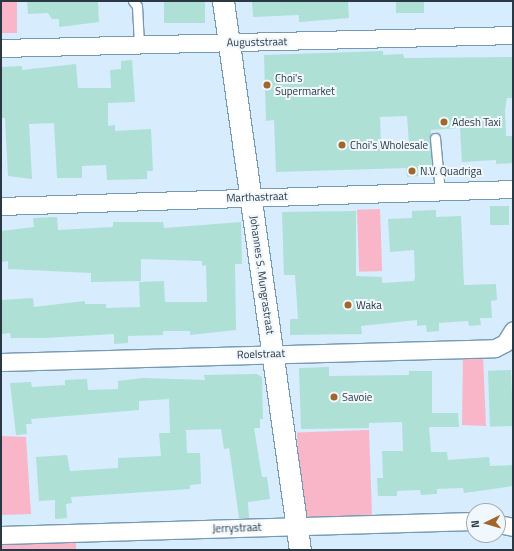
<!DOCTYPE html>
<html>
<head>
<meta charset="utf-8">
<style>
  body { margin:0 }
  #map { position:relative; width:514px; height:551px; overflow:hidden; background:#d7ecfd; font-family:"Titillium Web",sans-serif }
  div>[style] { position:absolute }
  .green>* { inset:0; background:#f8b6c8; transform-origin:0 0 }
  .building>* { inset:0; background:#aee0d6; transform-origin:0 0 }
  .roads { filter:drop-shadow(1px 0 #7799b2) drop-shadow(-1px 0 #7799b2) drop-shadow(0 1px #7799b2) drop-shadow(0 -1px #7799b2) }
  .service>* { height:9px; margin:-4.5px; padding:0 4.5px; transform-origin:4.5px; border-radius:4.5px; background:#fff }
  .minor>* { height:17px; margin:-8.5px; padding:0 8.5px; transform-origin:8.5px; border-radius:8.5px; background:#fff }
  .tertiary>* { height:21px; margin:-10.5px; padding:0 10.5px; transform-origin:10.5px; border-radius:10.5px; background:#fff }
  .dots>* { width:11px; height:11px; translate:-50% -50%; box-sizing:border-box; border:2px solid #f0f7fd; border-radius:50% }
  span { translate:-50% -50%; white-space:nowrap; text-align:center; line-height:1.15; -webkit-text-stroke:4px #f0f7fd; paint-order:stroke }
  .street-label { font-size:11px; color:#2a3843 }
  .poi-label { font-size:11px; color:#2a3843 }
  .left { translate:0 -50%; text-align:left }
  .frame { position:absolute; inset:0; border:2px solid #2a3843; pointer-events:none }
  .north { position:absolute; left:466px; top:503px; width:40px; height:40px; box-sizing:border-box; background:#f0f7fd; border:1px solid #a1abb3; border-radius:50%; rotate:265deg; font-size:11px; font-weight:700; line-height:16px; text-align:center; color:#2a3843 }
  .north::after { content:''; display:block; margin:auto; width:14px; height:18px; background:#a2652a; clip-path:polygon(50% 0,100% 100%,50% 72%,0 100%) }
</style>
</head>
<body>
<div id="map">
  <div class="green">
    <i style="left:1px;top:1px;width:16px;height:32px"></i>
    <i style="left:380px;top:209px;width:62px;height:23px;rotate:88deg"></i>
    <i style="clip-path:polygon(463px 355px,483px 355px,486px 426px,462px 425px)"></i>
    <i style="left:369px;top:430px;width:89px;height:72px;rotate:88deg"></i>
    <i style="clip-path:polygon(1px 436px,26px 437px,31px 514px,1px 515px)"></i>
    <i style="clip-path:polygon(76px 539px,76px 550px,1px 550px,1px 542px)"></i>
  </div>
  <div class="building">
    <i style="clip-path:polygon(27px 1px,98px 1px,99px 22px,59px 27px,59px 19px,52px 19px,48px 13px,28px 14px)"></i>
    <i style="left:164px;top:1px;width:41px;height:22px"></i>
    <i style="clip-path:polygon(252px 1px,348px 1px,349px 18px,299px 22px,299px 15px,253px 17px)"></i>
    <i style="left:396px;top:1px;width:28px;height:12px"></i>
    <i style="clip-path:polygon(evenodd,383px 51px,383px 55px,403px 54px,404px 58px,513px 57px,513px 98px,507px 98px,505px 110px,506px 136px,513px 136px,513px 163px,496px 164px,496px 160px,462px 162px,460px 128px,431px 130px,432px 165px,418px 166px,418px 176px,407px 177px,406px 168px,276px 172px,274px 120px,266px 121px,264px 55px,383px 51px,407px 116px,409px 144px,381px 146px,380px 117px,407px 116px)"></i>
    <i style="clip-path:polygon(132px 60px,135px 102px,108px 103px,108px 126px,115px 125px,115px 131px,151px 129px,153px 171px,147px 171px,147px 179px,107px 180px,106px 165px,82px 166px,82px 178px,57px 178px,54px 123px,29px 124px,32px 179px,8px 176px,5px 118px,1px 118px,1px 67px,22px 66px,22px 70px,76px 64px,78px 88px,111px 88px,110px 70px,121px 69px,121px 61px)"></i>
    <i style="left:490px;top:206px;width:19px;height:19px"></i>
    <i style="clip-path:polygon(436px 210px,436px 217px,461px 216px,464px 285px,496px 284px,497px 300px,491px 301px,492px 318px,480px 318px,481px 325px,469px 326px,468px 321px,439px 323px,439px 331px,427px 332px,426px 325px,417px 326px,417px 320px,361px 326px,362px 334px,290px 335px,290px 319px,298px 319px,295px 275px,284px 275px,282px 212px,356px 211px,356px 276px,382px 277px,382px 283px,414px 281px,415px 277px,414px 250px,390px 252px,388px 219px,412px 218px,412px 211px)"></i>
    <i style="clip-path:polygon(57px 217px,58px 230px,113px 227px,113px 222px,163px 222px,164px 228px,241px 222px,242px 264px,235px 264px,236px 330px,190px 335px,190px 331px,163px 331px,163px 335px,128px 336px,128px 343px,114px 344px,114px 334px,45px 338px,11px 338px,10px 333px,1px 334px,1px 300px,33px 298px,34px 307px,85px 301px,85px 304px,106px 304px,106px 308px,140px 307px,139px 282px,164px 281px,165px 302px,207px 302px,206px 265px,202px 266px,202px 261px,141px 259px,141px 281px,91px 282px,91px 273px,8px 269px,8px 261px,1px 262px,1px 231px,34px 227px,33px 218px)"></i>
    <i style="clip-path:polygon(329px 367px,329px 376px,409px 375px,409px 371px,432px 371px,432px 413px,458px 413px,459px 427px,429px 427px,431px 452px,447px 452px,448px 460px,489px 457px,490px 466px,513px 465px,513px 486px,464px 493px,463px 488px,437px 489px,437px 494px,421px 495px,420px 490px,397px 491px,397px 496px,378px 496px,377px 478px,383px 478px,382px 451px,403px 451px,402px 422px,369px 423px,369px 428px,301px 429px,299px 368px)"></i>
    <i style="left:511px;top:370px;width:56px;height:23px;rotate:88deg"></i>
    <i style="clip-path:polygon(257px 374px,262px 377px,263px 419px,260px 419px,260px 428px,254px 428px,262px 477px,267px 477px,270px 499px,248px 502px,249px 518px,239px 518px,231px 461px,229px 448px,224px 449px,221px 429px,186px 430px,187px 453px,200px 453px,201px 484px,190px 485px,190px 489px,71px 497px,72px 503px,66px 504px,67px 518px,55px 519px,55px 500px,39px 501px,36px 457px,67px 455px,70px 471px,118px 468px,118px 458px,161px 456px,159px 433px,170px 433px,169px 399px,139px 401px,139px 410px,31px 419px,32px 424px,26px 424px,27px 434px,16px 435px,10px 383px,31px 382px,32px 387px,65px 385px,65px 380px,87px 379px,88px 390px,118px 389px,118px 381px,143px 378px,205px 380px,204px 375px)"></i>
  </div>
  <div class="roads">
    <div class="service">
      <i style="left:133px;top:1px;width:6px;rotate:51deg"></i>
      <i style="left:137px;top:6px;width:39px;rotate:87deg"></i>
      <i style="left:435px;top:138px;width:54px;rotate:84.7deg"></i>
    </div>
    <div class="minor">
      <i style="left:1px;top:48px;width:512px;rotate:-1.45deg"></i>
      <i style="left:1px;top:206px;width:512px;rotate:-1.9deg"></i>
      <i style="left:1px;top:362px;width:494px;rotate:-1.6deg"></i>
      <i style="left:495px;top:348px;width:11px;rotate:-27deg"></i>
      <i style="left:505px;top:343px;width:15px;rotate:-58deg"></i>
      <i style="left:498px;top:524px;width:15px;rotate:11deg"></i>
      <i style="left:1px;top:535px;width:473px;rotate:-1.7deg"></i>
    </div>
    <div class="tertiary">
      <i style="left:223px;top:1px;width:554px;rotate:82.02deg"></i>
    </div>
  </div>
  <div class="dots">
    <i style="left:267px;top:85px;background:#a2652a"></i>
    <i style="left:444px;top:122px;background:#a2652a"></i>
    <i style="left:342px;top:145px;background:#a2652a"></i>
    <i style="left:412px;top:171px;background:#a2652a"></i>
    <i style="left:348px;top:305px;background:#a2652a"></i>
    <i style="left:334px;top:397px;background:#a2652a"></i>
  </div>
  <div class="street-label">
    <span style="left:257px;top:42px;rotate:-1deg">Auguststraat</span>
    <span style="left:257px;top:197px;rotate:-2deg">Marthastraat</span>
    <span style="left:262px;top:275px;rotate:82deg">Johannes S. Mungrastraat</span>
    <span style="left:261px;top:354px;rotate:-2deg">Roelstraat</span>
    <span style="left:237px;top:528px;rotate:-2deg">Jerrystraat</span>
  </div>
  <div class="poi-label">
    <span class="left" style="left:275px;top:85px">Choi's<br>Supermarket</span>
    <span class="left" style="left:452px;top:122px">Adesh Taxi</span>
    <span class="left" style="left:350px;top:145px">Choi's Wholesale</span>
    <span class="left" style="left:420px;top:171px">N.V. Quadriga</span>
    <span class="left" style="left:356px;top:305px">Waka</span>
    <span class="left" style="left:342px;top:397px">Savoie</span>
  </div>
  <div class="frame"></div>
  <div class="north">N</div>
</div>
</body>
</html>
